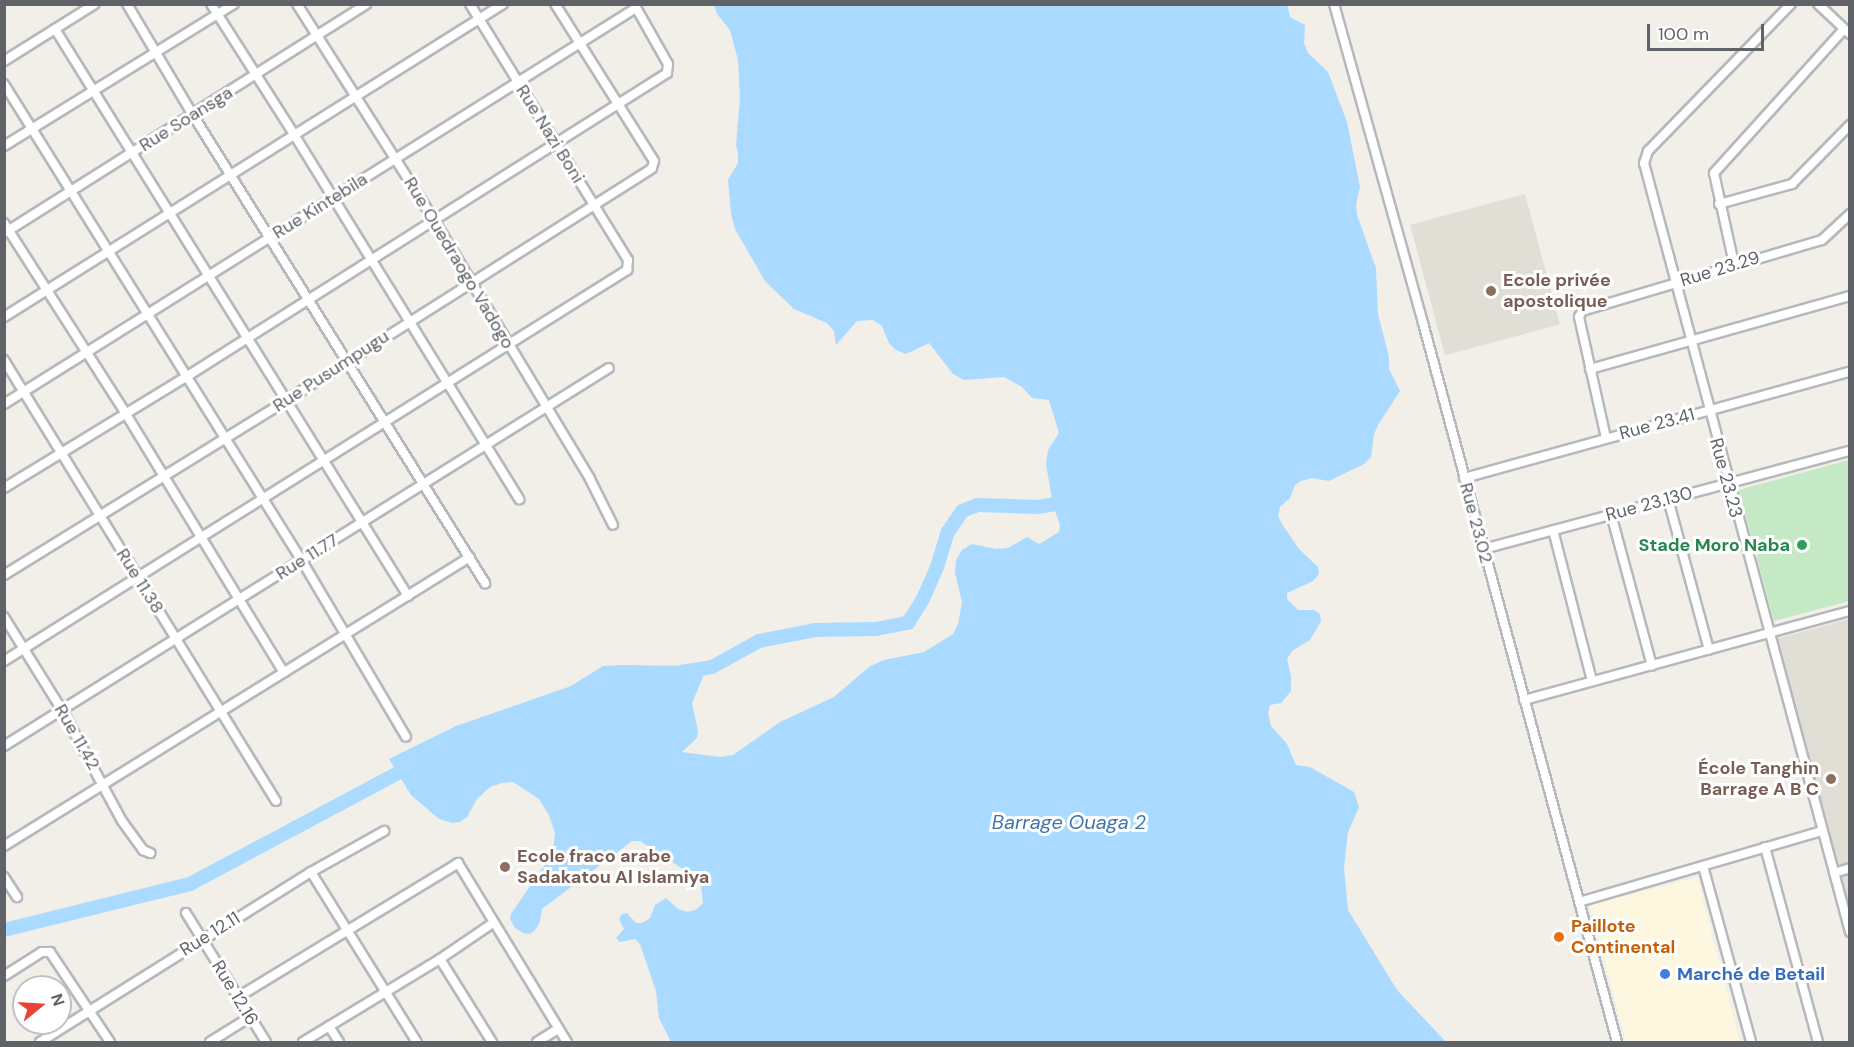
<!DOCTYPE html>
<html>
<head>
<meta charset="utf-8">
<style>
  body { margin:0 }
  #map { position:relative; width:1854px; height:1047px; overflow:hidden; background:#f1efe8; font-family:"DM Sans",sans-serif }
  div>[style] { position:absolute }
  .commercial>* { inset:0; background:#fef7e0 }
  .education>* { inset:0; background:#e1ded6; transform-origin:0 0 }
  .green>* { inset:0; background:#c5e8c5 }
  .water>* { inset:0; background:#aadaff }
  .river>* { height:14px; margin:-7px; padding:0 7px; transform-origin:7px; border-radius:7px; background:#aadaff }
  .roads { filter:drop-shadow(2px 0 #b5b8bc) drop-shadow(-2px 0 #b5b8bc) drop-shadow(0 2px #b5b8bc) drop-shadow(0 -2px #b5b8bc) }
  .minor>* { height:8px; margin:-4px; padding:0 4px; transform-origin:4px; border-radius:4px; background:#fff }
  .dots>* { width:16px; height:16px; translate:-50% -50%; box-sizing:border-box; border:3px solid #fff; border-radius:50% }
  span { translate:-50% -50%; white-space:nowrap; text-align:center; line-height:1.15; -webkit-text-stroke:6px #fff; paint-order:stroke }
  .street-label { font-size:18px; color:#5f6368 }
  .education-label { font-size:18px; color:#785e54; font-weight:700 }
  .left { translate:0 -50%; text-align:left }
  .right { translate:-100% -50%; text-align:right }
  .leisure-label { font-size:18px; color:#27864d; font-weight:700 }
  .food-label { font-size:18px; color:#c56008; font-weight:700 }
  .shop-label { font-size:18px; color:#366cbe; font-weight:700 }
  .water-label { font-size:20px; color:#4174aa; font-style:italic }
  .frame { position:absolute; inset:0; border:6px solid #5f6368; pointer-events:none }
  .north { position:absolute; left:12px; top:975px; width:60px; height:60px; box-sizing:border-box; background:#fff; border:2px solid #bfc1c3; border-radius:50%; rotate:72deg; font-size:16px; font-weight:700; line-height:24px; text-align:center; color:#5f6368 }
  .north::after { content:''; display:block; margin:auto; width:21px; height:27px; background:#ea4335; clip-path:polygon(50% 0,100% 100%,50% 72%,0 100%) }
  .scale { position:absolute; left:1647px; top:24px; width:117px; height:27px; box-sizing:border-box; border:3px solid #5f6368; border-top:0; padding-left:8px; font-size:18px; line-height:21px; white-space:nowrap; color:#5f6368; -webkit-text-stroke:4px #fff; paint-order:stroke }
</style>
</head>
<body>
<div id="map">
  <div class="commercial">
    <i style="clip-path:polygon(1697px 877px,1740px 1042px,1626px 1042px,1590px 905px)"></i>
  </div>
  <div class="education">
    <i style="left:1525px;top:194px;width:135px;height:119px;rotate:75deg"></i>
    <i style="clip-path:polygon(1849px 619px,1849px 918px,1775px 639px)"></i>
  </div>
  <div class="green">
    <i style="clip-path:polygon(1849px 460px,1849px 601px,1774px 621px,1739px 490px)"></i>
  </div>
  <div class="water">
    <i style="clip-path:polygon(1287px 4px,1290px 17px,1305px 25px,1304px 43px,1308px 53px,1328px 72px,1347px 122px,1360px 187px,1356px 205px,1357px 215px,1376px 268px,1378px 314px,1389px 357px,1389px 369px,1400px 391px,1378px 425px,1374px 434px,1371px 457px,1364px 464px,1329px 481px,1312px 478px,1301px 481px,1295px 485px,1290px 498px,1280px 507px,1278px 516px,1282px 524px,1299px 549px,1318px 567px,1319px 574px,1313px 581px,1287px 593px,1287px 599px,1298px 610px,1314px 610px,1320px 614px,1321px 621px,1310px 640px,1292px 651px,1287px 659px,1291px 676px,1291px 691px,1281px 703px,1270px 705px,1268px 713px,1271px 726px,1287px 744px,1296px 765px,1310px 767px,1354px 792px,1359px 807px,1348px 832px,1344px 868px,1348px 910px,1397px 990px,1446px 1042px,671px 1042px,659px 1018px,656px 991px,640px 944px,635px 939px,620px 942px,616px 938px,624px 929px,619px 919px,622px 914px,627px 913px,636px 923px,642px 923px,650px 918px,655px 905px,666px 898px,678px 909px,688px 912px,697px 909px,703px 903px,701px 886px,695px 877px,640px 841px,632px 841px,542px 909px,540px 922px,535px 930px,530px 934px,523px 933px,515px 928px,510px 919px,511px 914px,548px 860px,553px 849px,555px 833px,549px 815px,539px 799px,513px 782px,502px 783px,490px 787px,477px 799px,467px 817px,460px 822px,452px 823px,439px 819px,411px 795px,389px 759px,456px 726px,571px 686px,603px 666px,621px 665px,695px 666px,703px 677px,692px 703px,698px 731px,697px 738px,682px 752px,720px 757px,733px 755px,780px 722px,834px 697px,870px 666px,884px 660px,924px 652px,953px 634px,958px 624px,962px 602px,955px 573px,956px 560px,962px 550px,972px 544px,996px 549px,1008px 548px,1027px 537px,1039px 544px,1059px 532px,1060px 525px,1053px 505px,1046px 464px,1048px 450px,1059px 433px,1049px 400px,1032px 398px,1022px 387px,1004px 377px,964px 380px,953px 374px,929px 343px,906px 354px,896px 350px,889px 343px,882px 326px,873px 320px,857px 321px,836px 345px,834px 331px,827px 323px,794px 309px,765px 281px,735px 229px,731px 214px,728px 180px,738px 163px,738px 154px,736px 145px,740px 98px,738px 60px,730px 30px,717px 14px,714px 5px)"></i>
  </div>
  <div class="river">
    <i style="left:681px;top:672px;width:31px;rotate:-9deg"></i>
    <i style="left:712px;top:667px;width:54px;rotate:-29deg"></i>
    <i style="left:759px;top:641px;width:57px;rotate:-11.1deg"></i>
    <i style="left:815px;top:630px;width:61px;rotate:-0.9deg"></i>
    <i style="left:876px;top:629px;width:33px;rotate:-11deg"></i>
    <i style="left:908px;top:623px;width:26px;rotate:-58deg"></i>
    <i style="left:922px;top:601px;width:37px;rotate:-66deg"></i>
    <i style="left:937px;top:567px;width:37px;rotate:-73deg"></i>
    <i style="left:948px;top:532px;width:25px;rotate:-56deg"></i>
    <i style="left:962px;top:511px;width:17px;rotate:-21deg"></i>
    <i style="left:978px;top:505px;width:59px;rotate:1.9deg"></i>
    <i style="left:1037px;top:507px;width:32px;rotate:-9deg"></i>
    <i style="left:4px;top:930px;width:192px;rotate:-13.9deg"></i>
    <i style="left:190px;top:884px;width:251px;rotate:-28.1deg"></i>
  </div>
  <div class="roads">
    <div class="minor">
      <i style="left:127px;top:4px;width:129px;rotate:59.3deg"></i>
      <i style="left:193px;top:115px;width:552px;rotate:58.04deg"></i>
      <i style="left:211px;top:4px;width:156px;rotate:57.5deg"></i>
      <i style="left:295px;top:136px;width:427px;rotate:58.3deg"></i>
      <i style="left:297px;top:4px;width:256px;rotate:57.6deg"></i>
      <i style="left:434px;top:220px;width:302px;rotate:58.9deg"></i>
      <i style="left:590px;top:479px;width:51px;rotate:63.4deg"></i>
      <i style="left:1334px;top:4px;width:331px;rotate:74.4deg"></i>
      <i style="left:1423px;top:323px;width:745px;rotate:74.9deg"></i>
      <i style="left:1791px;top:4px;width:205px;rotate:134.2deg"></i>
      <i style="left:1648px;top:151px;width:13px;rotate:108deg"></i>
      <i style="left:1644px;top:163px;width:796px;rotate:75deg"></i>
      <i style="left:1818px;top:4px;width:44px;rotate:43.2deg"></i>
      <i style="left:55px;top:29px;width:668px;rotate:58.09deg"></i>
      <i style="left:4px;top:61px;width:107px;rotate:-32.1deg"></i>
      <i style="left:4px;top:84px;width:562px;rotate:58.01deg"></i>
      <i style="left:302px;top:561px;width:204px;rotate:59.4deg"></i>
      <i style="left:4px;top:146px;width:270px;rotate:-31.7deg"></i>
      <i style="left:1719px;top:204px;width:76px;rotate:-15.3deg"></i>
      <i style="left:1792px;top:184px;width:83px;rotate:-45.5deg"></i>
      <i style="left:4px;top:223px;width:227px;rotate:57.4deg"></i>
      <i style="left:126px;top:414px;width:303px;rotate:58.6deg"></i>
      <i style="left:6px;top:232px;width:426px;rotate:-32.3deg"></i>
      <i style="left:1734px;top:264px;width:93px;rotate:-102.4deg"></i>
      <i style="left:1714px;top:173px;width:194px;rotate:-47.9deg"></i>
      <i style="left:4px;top:317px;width:589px;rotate:-32.1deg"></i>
      <i style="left:4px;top:360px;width:518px;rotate:58.33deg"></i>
      <i style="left:1590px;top:369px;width:270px;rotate:-15.7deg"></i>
      <i style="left:4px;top:404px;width:746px;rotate:-32.07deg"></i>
      <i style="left:1606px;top:438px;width:124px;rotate:-102.6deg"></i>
      <i style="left:1579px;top:317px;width:7px;rotate:-63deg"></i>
      <i style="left:1582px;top:311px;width:250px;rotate:-16.5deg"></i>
      <i style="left:1822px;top:240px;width:38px;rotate:-43deg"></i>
      <i style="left:1464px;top:478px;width:400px;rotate:-15.4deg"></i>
      <i style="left:4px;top:488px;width:213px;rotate:-31.4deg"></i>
      <i style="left:186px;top:377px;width:569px;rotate:-32.29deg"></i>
      <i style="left:667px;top:73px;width:9px;rotate:-84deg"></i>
      <i style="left:668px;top:64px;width:69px;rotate:-119.5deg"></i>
      <i style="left:1668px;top:499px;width:156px;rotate:74.8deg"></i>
      <i style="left:1611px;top:514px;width:157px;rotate:74.9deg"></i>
      <i style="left:1553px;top:530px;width:156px;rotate:75.5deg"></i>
      <i style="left:1483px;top:549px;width:380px;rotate:-15deg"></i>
      <i style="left:4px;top:575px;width:333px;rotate:-31.7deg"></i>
      <i style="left:287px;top:400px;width:432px;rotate:-32.4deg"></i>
      <i style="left:652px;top:168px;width:7px;rotate:-74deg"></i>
      <i style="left:654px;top:161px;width:186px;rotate:-122.2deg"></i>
      <i style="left:4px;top:617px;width:110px;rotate:58.1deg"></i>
      <i style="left:62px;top:710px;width:126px;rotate:61.6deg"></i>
      <i style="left:122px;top:821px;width:36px;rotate:54deg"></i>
      <i style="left:143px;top:850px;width:8px;rotate:23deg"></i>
      <i style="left:4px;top:661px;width:736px;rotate:-32.11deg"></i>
      <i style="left:627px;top:270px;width:10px;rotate:-84deg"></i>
      <i style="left:628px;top:260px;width:301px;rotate:-121.7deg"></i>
      <i style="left:1524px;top:700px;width:338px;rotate:-15.3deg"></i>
      <i style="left:4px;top:746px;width:713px;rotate:-32deg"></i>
      <i style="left:4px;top:846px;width:548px;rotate:-31.81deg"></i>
      <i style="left:1765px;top:847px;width:202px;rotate:74.8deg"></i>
      <i style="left:1703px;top:866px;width:182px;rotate:74.7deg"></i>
      <i style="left:311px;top:872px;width:200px;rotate:58.1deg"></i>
      <i style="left:1834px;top:873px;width:17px;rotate:-17deg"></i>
      <i style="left:4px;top:877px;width:24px;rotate:57deg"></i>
      <i style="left:1579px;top:902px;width:253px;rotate:-16.3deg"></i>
      <i style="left:186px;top:913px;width:152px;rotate:58.2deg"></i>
      <i style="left:440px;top:959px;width:98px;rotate:57.9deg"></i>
      <i style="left:4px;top:976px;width:45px;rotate:-32.3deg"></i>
      <i style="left:42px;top:952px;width:8px"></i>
      <i style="left:50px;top:952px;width:108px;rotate:56.3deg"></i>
      <i style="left:238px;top:997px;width:258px;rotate:-31.3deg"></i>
      <i style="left:458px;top:863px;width:210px;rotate:58.7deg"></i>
      <i style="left:329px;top:1026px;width:19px;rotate:58deg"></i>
      <i style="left:40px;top:1042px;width:320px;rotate:-32.1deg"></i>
      <i style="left:311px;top:872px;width:84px;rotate:-29.3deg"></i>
      <i style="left:210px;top:1042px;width:47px;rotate:-32deg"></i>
      <i style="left:303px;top:1042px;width:160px;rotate:-31.2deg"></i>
      <i style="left:440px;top:959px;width:64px;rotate:-34.2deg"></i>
      <i style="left:537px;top:1042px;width:25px;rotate:-32deg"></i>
    </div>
  </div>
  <div class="dots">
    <i style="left:1491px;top:291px;background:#8d6e63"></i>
    <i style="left:1802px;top:545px;background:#2e9e5b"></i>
    <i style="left:1831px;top:779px;background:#8d6e63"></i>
    <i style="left:505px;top:867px;background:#8d6e63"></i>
    <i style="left:1559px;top:937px;background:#e8710a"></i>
    <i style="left:1665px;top:974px;background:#3f7fe0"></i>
  </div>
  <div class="street-label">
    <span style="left:186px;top:119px;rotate:-32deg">Rue Soansga</span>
    <span style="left:550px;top:134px;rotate:58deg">Rue Nazi Boni</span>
    <span style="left:320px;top:206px;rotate:-32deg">Rue Kintebila</span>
    <span style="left:459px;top:263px;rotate:59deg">Rue Ouedraogo Vadogo</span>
    <span style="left:1720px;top:269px;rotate:-17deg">Rue 23.29</span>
    <span style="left:331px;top:371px;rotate:-33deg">Rue Pusumpugu</span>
    <span style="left:1657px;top:424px;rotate:-15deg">Rue 23.41</span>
    <span style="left:1726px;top:478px;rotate:75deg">Rue 23.23</span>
    <span style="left:1649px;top:504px;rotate:-15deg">Rue 23.130</span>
    <span style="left:1476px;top:523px;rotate:75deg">Rue 23.02</span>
    <span style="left:307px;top:557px;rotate:-32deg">Rue 11.77</span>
    <span style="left:140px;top:581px;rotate:58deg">Rue 11.38</span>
    <span style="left:77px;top:737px;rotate:60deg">Rue 11.42</span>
    <span style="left:210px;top:934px;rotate:-32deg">Rue 12.11</span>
    <span style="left:235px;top:993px;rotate:59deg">Rue 12.16</span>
  </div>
  <div class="education-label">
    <span class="left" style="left:1503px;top:291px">Ecole privée<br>apostolique</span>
    <span class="right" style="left:1819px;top:779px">École Tanghin<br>Barrage A B C</span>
    <span class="left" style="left:517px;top:867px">Ecole fraco arabe<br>Sadakatou Al Islamiya</span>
  </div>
  <div class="leisure-label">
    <span class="right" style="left:1790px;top:545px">Stade Moro Naba</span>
  </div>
  <div class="food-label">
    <span class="left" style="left:1571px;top:937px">Paillote<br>Continental</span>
  </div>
  <div class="shop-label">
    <span class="left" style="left:1677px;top:974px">Marché de Betail</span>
  </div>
  <div class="water-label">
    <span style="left:1069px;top:822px">Barrage Ouaga 2</span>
  </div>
  <div class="frame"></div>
  <div class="north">N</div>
  <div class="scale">100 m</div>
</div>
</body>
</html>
